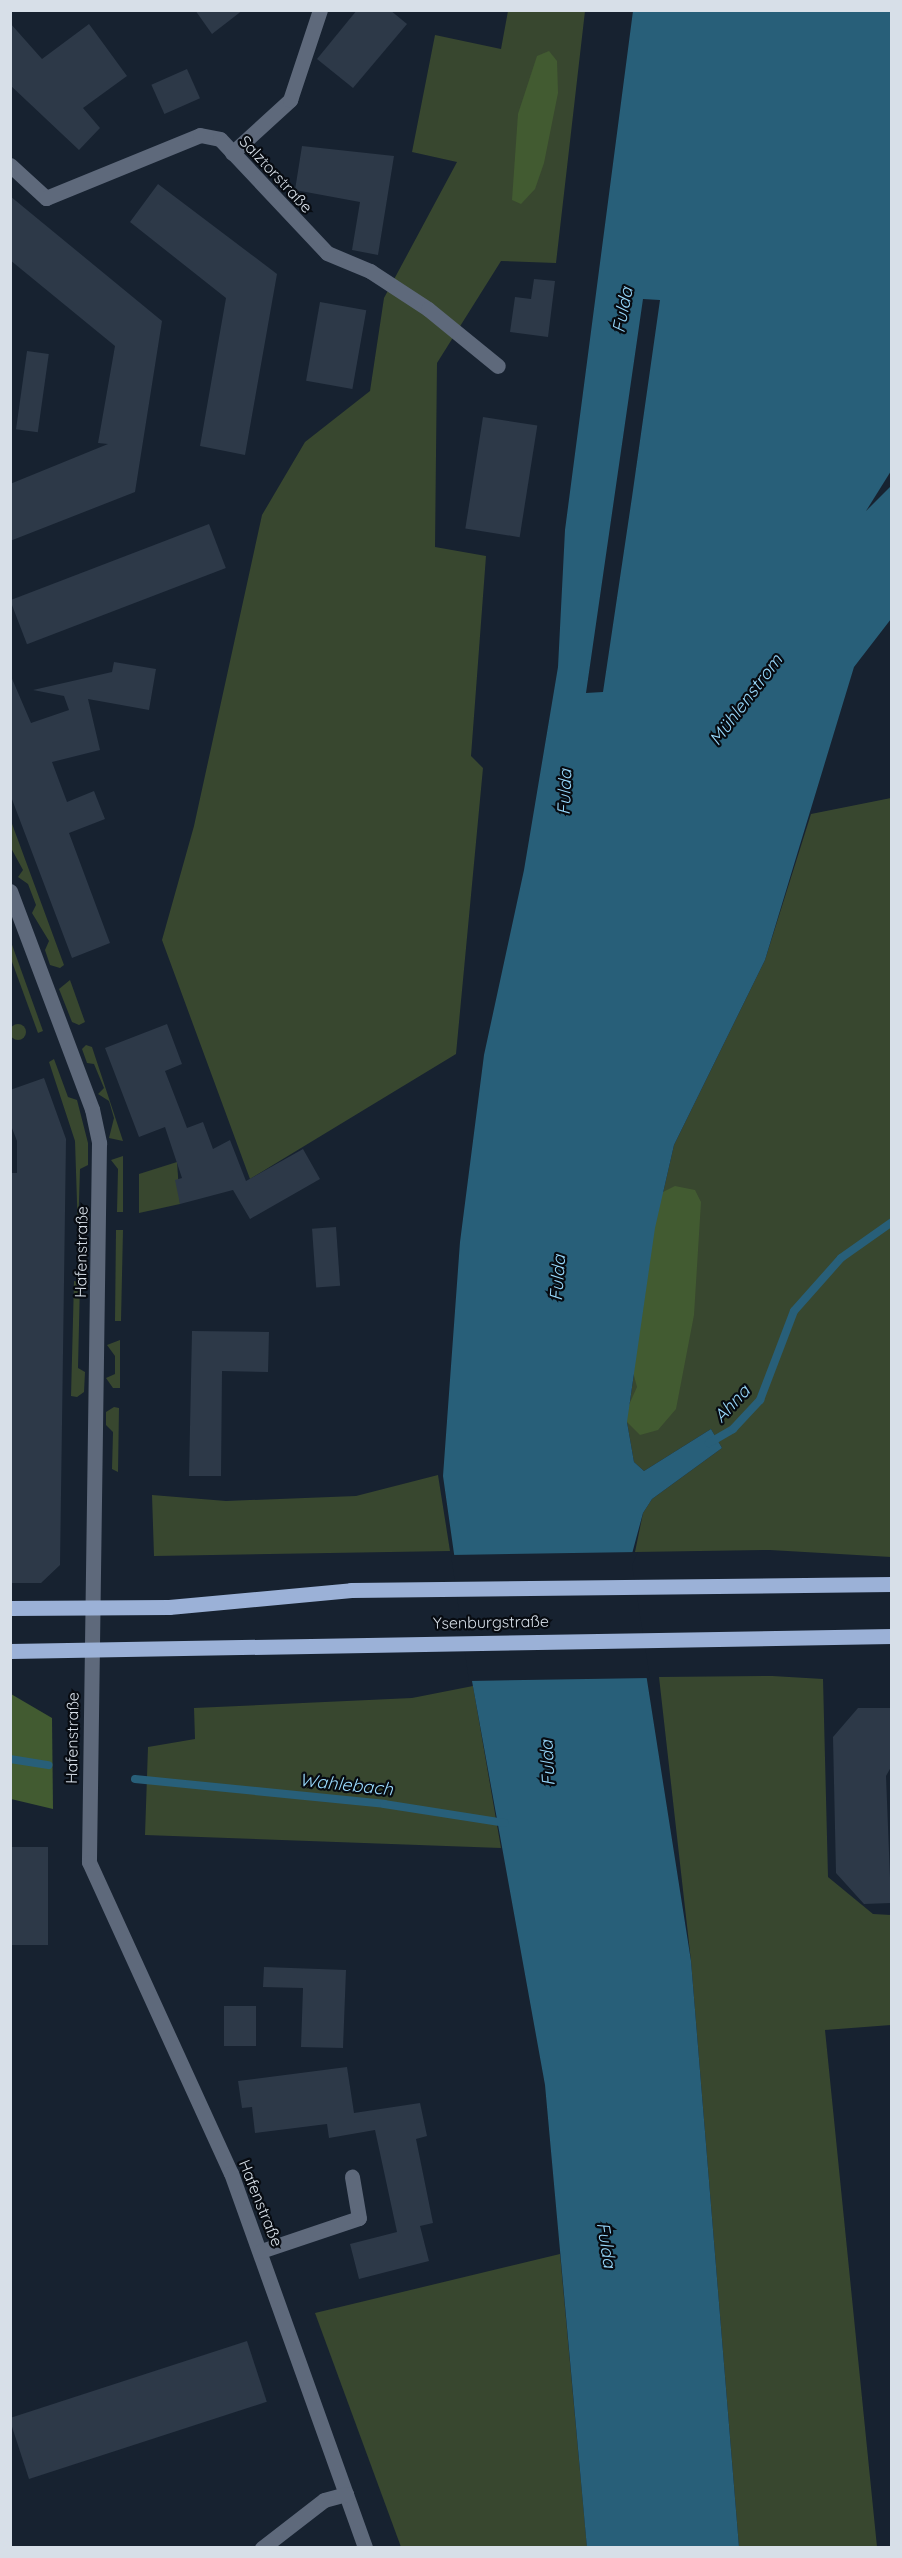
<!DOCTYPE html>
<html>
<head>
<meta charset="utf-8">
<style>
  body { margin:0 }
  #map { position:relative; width:902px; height:2558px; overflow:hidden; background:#172230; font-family:Quicksand,sans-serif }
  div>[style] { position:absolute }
  .green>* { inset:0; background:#38472f }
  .round { border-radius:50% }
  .forest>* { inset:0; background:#425b31 }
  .water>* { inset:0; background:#285f79 }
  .pier>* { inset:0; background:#172230 }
  .stream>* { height:8px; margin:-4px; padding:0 4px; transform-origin:4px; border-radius:4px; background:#285f79 }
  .building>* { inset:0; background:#2d3948; transform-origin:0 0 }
  .minor>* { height:15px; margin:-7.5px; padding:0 7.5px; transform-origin:7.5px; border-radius:7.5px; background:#5e697b }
  .major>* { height:15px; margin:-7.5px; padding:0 7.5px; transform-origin:7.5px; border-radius:7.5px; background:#9bb1d7 }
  span { translate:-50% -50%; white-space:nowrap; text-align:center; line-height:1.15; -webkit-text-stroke:4.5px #070b11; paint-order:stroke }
  .street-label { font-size:16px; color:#d7dfe8 }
  .water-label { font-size:18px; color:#98d8fb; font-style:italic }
  .frame { position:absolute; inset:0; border:12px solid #d7dfe8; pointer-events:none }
</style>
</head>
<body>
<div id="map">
  <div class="green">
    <i style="clip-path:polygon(508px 11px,585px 11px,556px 263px,501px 261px,437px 363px,435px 547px,486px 556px,471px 756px,483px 768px,456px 1054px,250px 1179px,162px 940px,194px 826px,262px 515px,305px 442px,370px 391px,384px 298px,457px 162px,412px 152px,435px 35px,501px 49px)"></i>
    <i style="clip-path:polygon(891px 798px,891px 1557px,770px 1550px,635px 1552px,643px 1513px,652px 1499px,722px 1448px,711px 1429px,644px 1471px,634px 1462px,627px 1422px,655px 1228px,674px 1145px,765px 960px,811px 814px)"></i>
    <i style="clip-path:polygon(11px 821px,64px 965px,60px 968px,50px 965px,45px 950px,49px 941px,32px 913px,36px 905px,28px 884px,18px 877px,23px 870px,11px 848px)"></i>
    <i style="clip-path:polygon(11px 942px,43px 1031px,38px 1033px,11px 959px)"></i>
    <i style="clip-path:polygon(70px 980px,85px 1022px,79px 1025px,72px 1022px,59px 989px)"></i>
    <i class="round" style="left:10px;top:1024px;width:16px;height:16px"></i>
    <i style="clip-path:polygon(86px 1045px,92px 1047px,123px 1141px,109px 1138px,114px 1118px,109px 1101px,98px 1094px,104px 1088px,94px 1064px,87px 1063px,82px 1049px)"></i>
    <i style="clip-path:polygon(54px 1059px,68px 1097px,77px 1100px,88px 1143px,88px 1165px,80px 1169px,78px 1233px,75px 1141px,49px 1062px)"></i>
    <i style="clip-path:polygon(123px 1156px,123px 1212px,117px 1212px,118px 1169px,111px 1160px)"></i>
    <i style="clip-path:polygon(177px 1162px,180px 1204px,139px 1213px,139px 1174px)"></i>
    <i style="clip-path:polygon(116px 1230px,123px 1230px,121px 1321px,115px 1321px)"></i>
    <i style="clip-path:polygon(74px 1281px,80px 1282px,78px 1368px,85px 1372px,84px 1392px,77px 1397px,71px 1396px)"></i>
    <i style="clip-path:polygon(120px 1340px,120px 1388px,113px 1388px,106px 1378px,115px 1374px,115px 1356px,107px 1345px)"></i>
    <i style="clip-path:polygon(114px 1407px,119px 1408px,118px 1472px,112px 1469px,113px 1432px,106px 1425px,106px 1412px)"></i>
    <i style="clip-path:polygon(438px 1475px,450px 1551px,154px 1556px,152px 1495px,226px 1501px,356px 1496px)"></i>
    <i style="clip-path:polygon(772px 1676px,823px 1679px,828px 1877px,873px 1914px,891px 1915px,891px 2025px,825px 2030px,877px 2547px,739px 2547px,691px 1961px,659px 1677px)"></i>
    <i style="clip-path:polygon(473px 1686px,501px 1848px,145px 1835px,148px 1747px,195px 1739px,194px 1708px,412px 1698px)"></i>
    <i style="clip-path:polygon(560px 2254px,587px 2547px,401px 2547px,315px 2313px)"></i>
  </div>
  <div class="forest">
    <i style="clip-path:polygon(549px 51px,557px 61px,558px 93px,544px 163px,535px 189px,521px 204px,512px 200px,518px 114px,537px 56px)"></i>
    <i style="clip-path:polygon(675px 1186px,695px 1190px,701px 1202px,694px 1315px,676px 1409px,658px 1430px,640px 1435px,623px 1418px,637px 1387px,630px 1361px,659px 1194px)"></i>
    <i style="clip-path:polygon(11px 1694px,52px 1718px,53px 1809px,11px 1799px)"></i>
  </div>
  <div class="water">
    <i style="clip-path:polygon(evenodd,633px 11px,891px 11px,891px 471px,866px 511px,891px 486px,891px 619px,854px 667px,765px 960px,674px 1145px,655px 1228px,627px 1422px,634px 1462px,644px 1471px,711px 1429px,722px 1448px,652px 1499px,643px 1513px,629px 1565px,691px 1961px,739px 2547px,587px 2548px,545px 2085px,472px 1681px,443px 1476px,460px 1242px,484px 1055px,524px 870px,558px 667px,565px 530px,633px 11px,643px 299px,660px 300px,632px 497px,603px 692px,586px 693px,643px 299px)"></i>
  </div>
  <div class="pier">
    <i style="clip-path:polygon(638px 1552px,632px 1565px,650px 1678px,469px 1681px,451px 1555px)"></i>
  </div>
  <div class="stream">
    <i style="left:709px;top:1443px;width:28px;rotate:-30deg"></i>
    <i style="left:733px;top:1429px;width:40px;rotate:-47deg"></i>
    <i style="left:760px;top:1400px;width:95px;rotate:-69.1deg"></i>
    <i style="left:794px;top:1311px;width:71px;rotate:-48.4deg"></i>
    <i style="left:841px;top:1258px;width:62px;rotate:-35.2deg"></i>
    <i style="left:10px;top:1759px;width:39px;rotate:9deg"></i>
    <i style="left:135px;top:1779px;width:250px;rotate:5.7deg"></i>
    <i style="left:384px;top:1804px;width:122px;rotate:8.9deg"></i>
  </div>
  <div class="building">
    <i style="clip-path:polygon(195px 10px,243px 10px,212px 34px)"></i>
    <i style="clip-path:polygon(357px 10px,390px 10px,407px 24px,353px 88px,317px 59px)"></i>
    <i style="clip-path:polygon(10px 23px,42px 59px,89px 24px,127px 76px,83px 108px,100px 128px,79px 150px,10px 85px)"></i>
    <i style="left:187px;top:69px;width:32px;height:39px;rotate:66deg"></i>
    <i style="clip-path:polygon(302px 146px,394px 156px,378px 255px,352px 250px,360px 202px,295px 190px)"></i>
    <i style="clip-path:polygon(158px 184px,277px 274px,245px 455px,200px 446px,226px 298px,130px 222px)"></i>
    <i style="clip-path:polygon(10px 196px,162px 321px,135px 492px,10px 541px,10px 484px,108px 444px,98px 443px,115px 346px,10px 260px)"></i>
    <i style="clip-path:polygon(534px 279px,555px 281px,548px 337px,510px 332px,515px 297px,531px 299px)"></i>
    <i style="left:320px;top:302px;width:47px;height:80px;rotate:10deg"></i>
    <i style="left:27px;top:351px;width:22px;height:79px;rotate:8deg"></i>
    <i style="left:483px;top:417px;width:55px;height:113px;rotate:9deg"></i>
    <i style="left:209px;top:524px;width:47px;height:213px;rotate:69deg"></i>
    <i style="clip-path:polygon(114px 662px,156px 669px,149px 710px,88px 699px,100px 750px,52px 762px,67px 802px,94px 791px,105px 819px,69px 833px,110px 943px,72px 958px,10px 794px,10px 674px,31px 723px,69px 710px,64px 696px,33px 690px,112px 672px)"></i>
    <i style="clip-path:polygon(167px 1024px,182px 1064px,165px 1071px,187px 1128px,203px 1122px,213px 1149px,230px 1140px,246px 1181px,303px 1149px,320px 1179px,250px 1219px,233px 1190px,180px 1204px,175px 1180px,182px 1178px,165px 1127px,139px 1137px,105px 1048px)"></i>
    <i style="clip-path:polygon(44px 1078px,66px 1139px,60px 1565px,41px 1583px,10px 1583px,12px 1173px,17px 1173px,17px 1141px,10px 1123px,10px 1090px)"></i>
    <i style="left:336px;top:1227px;width:59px;height:24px;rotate:86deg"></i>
    <i style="clip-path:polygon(192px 1331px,269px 1332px,268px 1372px,222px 1371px,221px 1476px,189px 1476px)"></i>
    <i style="clip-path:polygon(858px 1708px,891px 1708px,891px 1767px,886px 1776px,891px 1903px,864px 1904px,836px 1873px,833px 1737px)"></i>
    <i style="left:10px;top:1847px;width:38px;height:98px"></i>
    <i style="clip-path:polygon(264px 1967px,346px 1970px,343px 2048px,301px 2047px,303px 1988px,263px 1987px)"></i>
    <i style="left:224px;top:2006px;width:32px;height:40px"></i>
    <i style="clip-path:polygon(347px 2067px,354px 2113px,420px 2103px,427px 2136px,416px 2139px,433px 2223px,420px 2226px,429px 2261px,359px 2279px,350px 2244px,397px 2232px,375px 2130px,329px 2138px,327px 2124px,255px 2133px,252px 2107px,242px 2108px,238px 2081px)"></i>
    <i style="left:247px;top:2341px;width:64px;height:250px;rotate:72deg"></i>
  </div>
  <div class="minor">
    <i style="left:232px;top:153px;width:79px;rotate:-42.4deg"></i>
    <i style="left:290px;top:100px;width:95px;rotate:-71.6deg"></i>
    <i style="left:10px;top:165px;width:49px;rotate:42.5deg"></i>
    <i style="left:46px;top:198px;width:166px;rotate:-22.2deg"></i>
    <i style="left:200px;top:135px;width:20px;rotate:11deg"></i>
    <i style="left:220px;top:139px;width:156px;rotate:46.8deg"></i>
    <i style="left:327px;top:253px;width:47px;rotate:22.7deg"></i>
    <i style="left:370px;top:271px;width:69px;rotate:33.2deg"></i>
    <i style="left:428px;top:309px;width:90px;rotate:39.2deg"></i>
    <i style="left:10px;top:891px;width:233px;rotate:69.4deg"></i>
    <i style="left:92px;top:1109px;width:35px;rotate:78deg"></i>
    <i style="left:99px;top:1143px;width:719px;rotate:90.8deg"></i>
    <i style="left:89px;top:1862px;width:342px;rotate:65.5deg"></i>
    <i style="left:231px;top:2173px;width:398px;rotate:70.3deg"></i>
    <i style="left:261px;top:2251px;width:103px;rotate:-18.6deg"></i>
    <i style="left:359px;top:2218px;width:42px;rotate:-99.7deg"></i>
    <i style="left:262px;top:2548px;width:78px;rotate:-37.7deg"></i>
    <i style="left:324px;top:2500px;width:23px;rotate:-15deg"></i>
  </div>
  <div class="major">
    <i style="left:10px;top:1608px;width:159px;rotate:-0.4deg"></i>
    <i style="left:169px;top:1607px;width:183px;rotate:-5.3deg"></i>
    <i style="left:351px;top:1590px;width:541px;rotate:-0.64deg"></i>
    <i style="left:10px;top:1651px;width:882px;rotate:-0.97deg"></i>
  </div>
  <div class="street-label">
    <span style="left:276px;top:174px;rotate:47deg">Salztorstraße</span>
    <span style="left:81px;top:1252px;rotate:-89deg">Hafenstraße</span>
    <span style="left:491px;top:1622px;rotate:-1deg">Ysenburgstraße</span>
    <span style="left:72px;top:1738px;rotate:-89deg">Hafenstraße</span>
    <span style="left:261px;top:2203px;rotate:68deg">Hafenstraße</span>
  </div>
  <div class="water-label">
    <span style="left:623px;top:310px;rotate:-79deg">Fulda</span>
    <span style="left:746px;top:700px;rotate:-53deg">Mühlenstrom</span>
    <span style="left:565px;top:792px;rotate:-88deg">Fulda</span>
    <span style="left:558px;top:1278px;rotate:-86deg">Fulda</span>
    <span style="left:732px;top:1404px;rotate:-47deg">Ahna</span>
    <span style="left:548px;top:1763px;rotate:-93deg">Fulda</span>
    <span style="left:346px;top:1785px;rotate:6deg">Wahlebach</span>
    <span style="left:606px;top:2245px;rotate:81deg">Fulda</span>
  </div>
  <div class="frame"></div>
</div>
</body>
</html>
